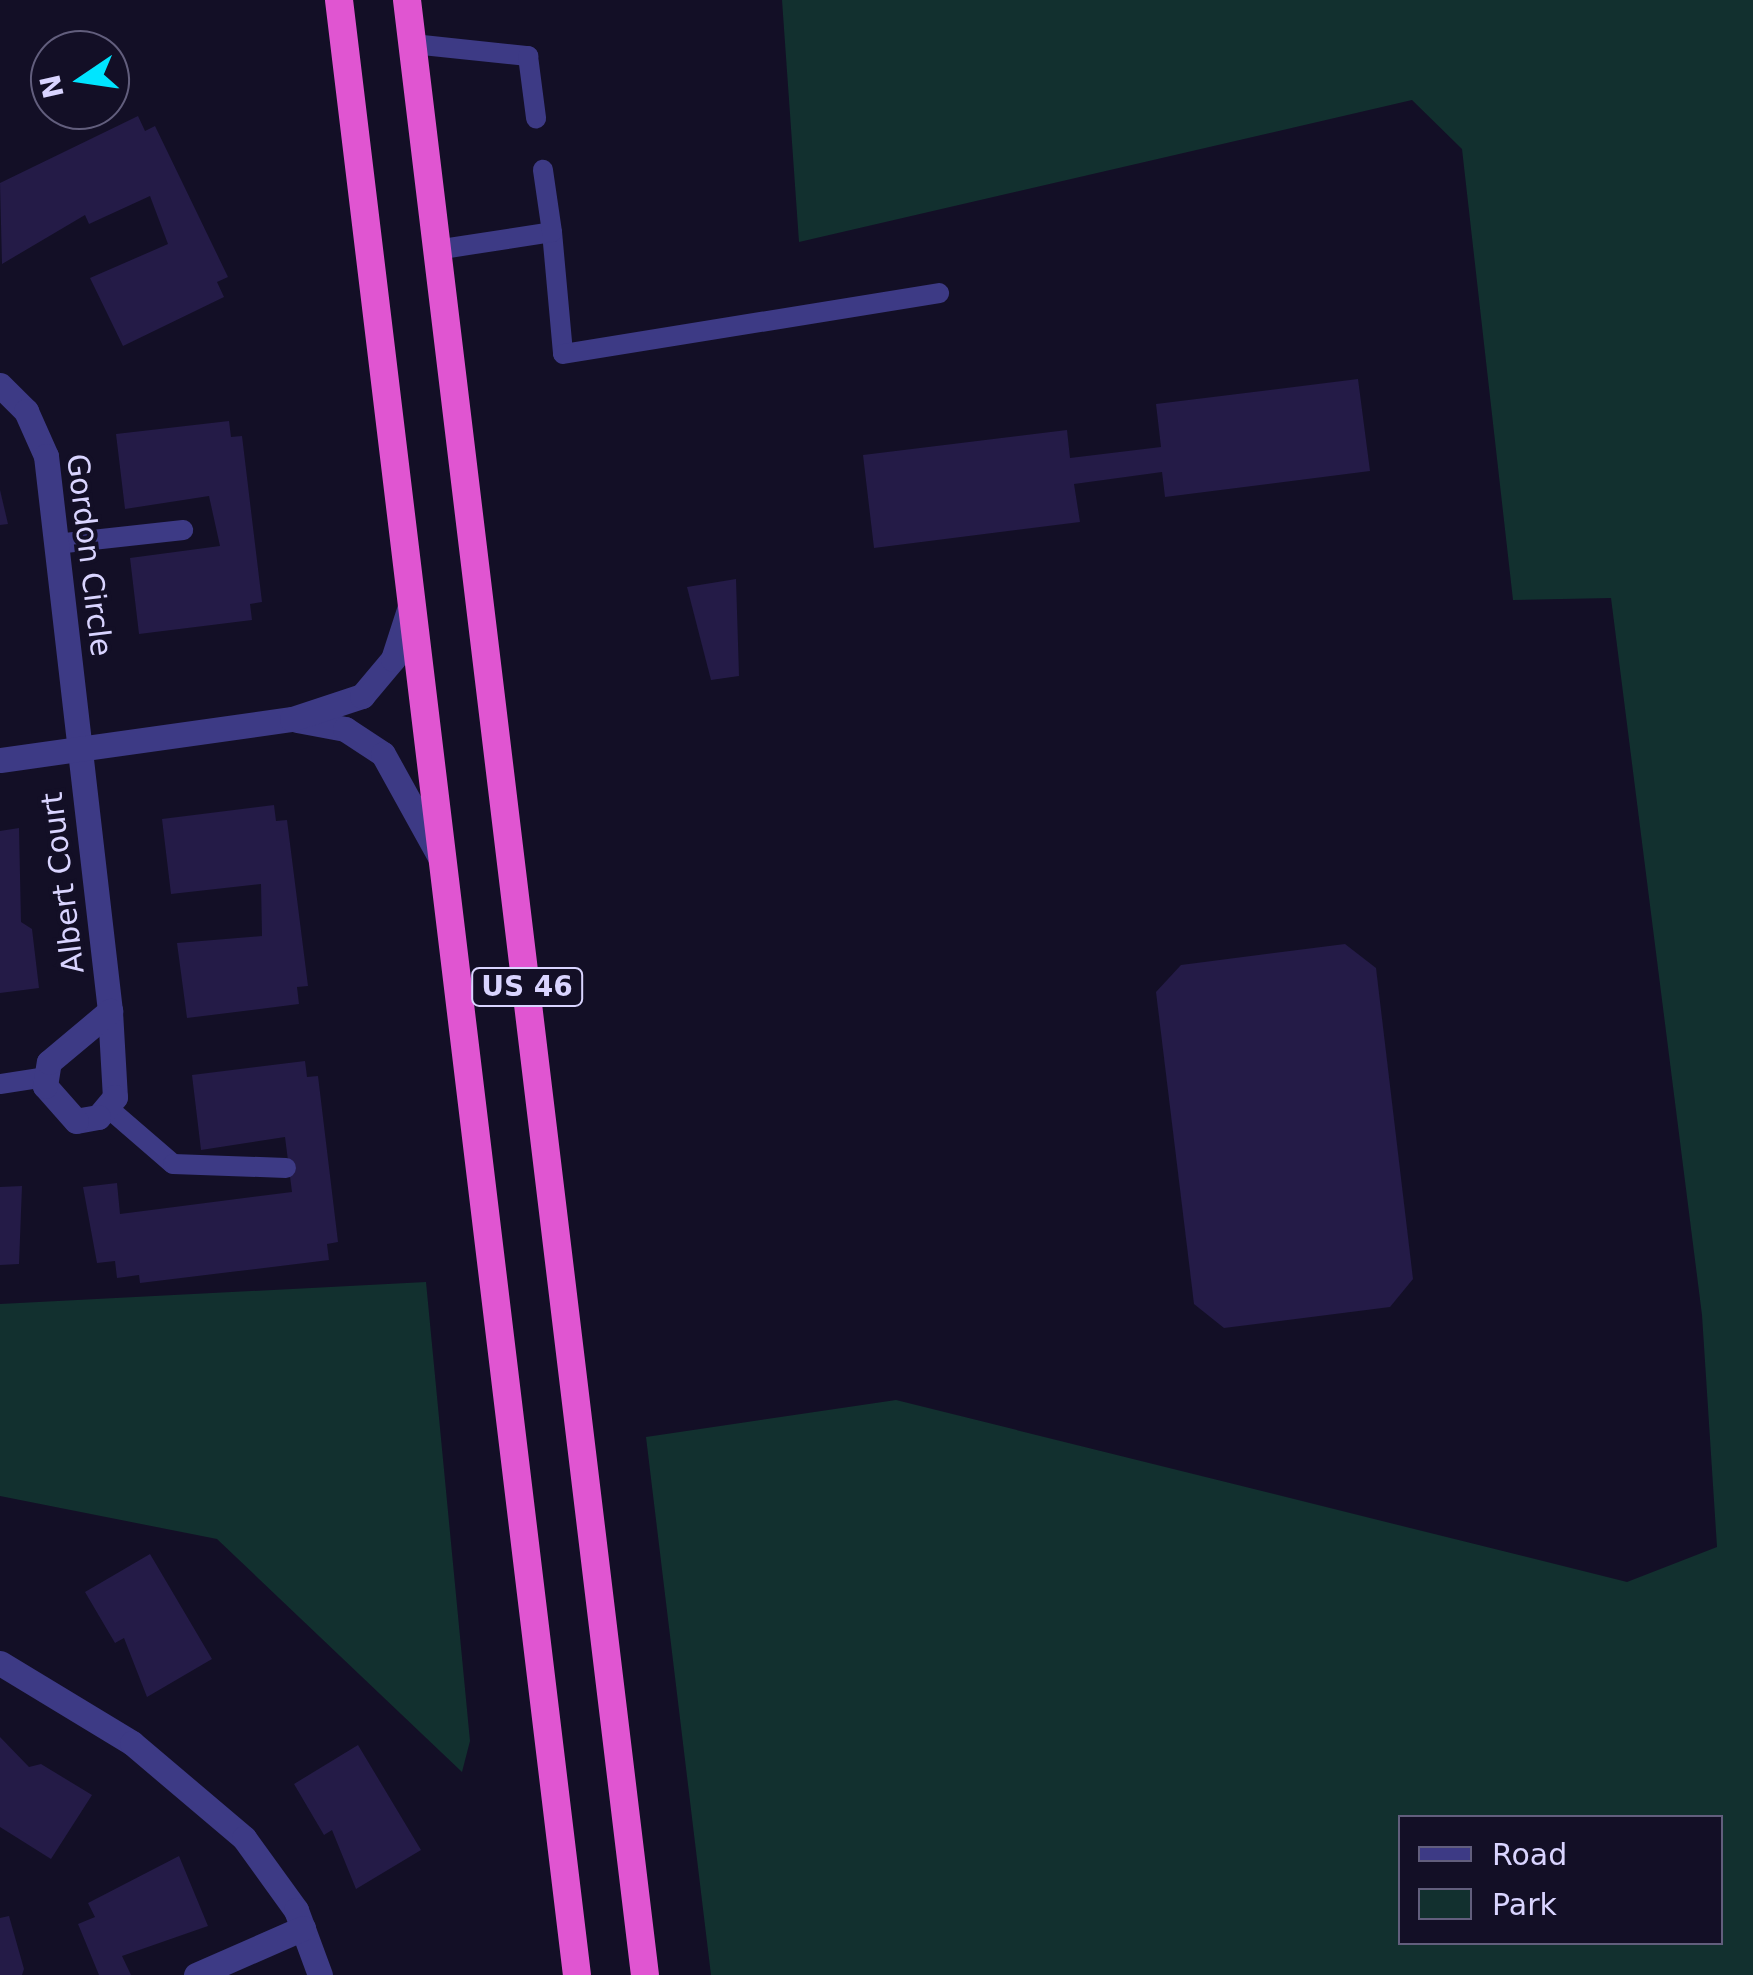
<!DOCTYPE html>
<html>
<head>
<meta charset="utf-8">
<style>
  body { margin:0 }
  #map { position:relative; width:1753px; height:1975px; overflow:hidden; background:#130f26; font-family:"DejaVu Sans",sans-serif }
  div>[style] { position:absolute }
  .green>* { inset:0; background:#12302f }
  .building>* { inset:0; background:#241b47 }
  .service>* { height:20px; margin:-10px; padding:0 10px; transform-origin:10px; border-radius:10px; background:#3d3a85 }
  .minor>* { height:25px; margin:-12.5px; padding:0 12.5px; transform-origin:12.5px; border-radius:12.5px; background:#3d3a85 }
  .trunk>* { height:28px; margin:-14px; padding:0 14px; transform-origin:14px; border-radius:14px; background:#e055d1 }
  span { translate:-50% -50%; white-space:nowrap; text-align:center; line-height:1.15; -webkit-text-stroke:8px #130f26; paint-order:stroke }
  .shield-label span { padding:2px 8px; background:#130f26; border:2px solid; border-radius:8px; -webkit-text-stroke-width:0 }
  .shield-label { font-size:28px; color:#d9d4ff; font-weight:700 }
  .street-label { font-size:30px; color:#d9d4ff }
  .legend { position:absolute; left:1398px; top:1815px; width:325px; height:130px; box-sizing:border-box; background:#130f26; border:2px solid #625e7d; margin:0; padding:12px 18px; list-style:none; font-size:30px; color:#d9d4ff }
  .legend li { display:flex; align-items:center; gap:20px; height:50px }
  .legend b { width:50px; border:2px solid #625e7d }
  .north { position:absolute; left:30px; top:30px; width:100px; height:100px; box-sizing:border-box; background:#130f26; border:2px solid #625e7d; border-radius:50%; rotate:257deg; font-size:28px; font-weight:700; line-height:40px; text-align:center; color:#d9d4ff }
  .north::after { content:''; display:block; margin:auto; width:35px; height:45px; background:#00e5ff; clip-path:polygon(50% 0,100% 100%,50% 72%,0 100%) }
</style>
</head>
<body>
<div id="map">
  <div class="green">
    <i style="clip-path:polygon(evenodd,782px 0,1753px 0,1753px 1975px,711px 1975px,646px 1437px,896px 1400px,1627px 1582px,1717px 1547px,1702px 1315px,1611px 598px,1513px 600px,1462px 149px,1412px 100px,799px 242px,782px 0,1400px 1818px,1720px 1818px,1720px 1942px,1400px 1942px,1400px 1818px)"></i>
    <i style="clip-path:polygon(426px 1282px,470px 1741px,462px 1772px,217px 1539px,0 1496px,0 1304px)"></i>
  </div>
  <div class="building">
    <i style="clip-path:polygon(138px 116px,145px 131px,155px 126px,228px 277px,217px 282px,224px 297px,123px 346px,90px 278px,168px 244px,150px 196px,89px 224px,85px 215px,2px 264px,0 183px)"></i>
    <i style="clip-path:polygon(1358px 379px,1370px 471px,1165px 497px,1162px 472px,1074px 484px,1080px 522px,874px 548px,863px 455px,1067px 430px,1070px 458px,1161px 447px,1156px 404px)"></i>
    <i style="clip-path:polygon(229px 421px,231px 437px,242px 436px,262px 602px,250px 604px,252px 620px,139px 634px,130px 558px,220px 546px,209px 496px,125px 509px,116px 434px)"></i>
    <i style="clip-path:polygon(0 490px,8px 524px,0 525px)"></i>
    <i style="clip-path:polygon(736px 579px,739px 676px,711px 680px,687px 587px)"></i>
    <i style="clip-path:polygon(274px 805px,276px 821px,287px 820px,308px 986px,297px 987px,299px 1004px,187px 1018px,177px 943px,262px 936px,261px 884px,171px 894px,162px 819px)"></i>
    <i style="clip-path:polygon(19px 828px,21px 922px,32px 929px,39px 988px,0 993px,0 831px)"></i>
    <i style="clip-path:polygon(1345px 944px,1376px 968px,1413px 1279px,1390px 1307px,1224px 1328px,1194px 1304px,1156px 992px,1181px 965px)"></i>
    <i style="clip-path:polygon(305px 1061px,307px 1077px,318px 1076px,338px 1242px,327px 1244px,329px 1260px,140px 1283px,139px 1275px,117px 1278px,115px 1261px,97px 1263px,83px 1187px,117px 1183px,120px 1214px,292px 1192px,285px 1137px,201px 1150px,192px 1075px)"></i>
    <i style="clip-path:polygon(22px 1186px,19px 1264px,0 1265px,0 1187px)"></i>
    <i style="clip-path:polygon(150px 1554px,212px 1659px,147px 1697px,124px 1638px,115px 1643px,85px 1592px)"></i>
    <i style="clip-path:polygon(0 1737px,29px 1767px,41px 1764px,92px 1795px,51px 1859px,0 1827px)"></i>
    <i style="clip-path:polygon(358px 1745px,421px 1850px,356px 1889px,332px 1830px,324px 1835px,294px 1784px)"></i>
    <i style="clip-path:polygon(179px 1856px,208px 1926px,122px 1956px,131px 1975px,99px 1975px,78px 1924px,95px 1917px,88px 1903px)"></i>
    <i style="clip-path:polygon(9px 1916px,24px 1969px,22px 1975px,0 1975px,0 1918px)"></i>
  </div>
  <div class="service">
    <i style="left:413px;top:44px;width:116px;rotate:6deg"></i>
    <i style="left:528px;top:56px;width:63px;rotate:82.6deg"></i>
    <i style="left:552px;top:232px;width:122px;rotate:84.8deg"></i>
    <i style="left:563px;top:354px;width:381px;rotate:-9.2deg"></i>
    <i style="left:436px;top:250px;width:117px;rotate:-8.8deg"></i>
    <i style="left:552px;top:232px;width:63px;rotate:-98.3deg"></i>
    <i style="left:56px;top:544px;width:128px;rotate:-6.3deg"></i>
    <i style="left:0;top:1084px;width:47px;rotate:-8.7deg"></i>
    <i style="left:107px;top:1107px;width:87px;rotate:40.8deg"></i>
    <i style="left:173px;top:1164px;width:113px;rotate:2deg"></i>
  </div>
  <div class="minor">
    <i style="left:0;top:385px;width:37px;rotate:45deg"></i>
    <i style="left:26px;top:411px;width:49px;rotate:66deg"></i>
    <i style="left:46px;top:456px;width:559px;rotate:83.42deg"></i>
    <i style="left:297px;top:720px;width:49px;rotate:10.6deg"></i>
    <i style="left:345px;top:729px;width:45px;rotate:33.3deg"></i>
    <i style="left:383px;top:754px;width:120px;rotate:61.1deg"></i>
    <i style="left:0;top:760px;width:295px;rotate:-8deg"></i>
    <i style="left:292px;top:719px;width:74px;rotate:-18.2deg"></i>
    <i style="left:362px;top:696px;width:48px;rotate:-50deg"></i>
    <i style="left:393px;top:659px;width:62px;rotate:-72.1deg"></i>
    <i style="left:110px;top:1011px;width:86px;rotate:86.7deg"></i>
    <i style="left:115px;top:1097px;width:26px;rotate:130deg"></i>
    <i style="left:98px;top:1117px;width:22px;rotate:170deg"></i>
    <i style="left:76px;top:1121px;width:47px;rotate:-131.5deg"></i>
    <i style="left:45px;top:1086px;width:24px;rotate:-81deg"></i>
    <i style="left:49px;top:1062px;width:80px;rotate:-39.9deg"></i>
    <i style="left:0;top:1663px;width:154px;rotate:31.2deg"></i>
    <i style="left:132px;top:1743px;width:147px;rotate:40.3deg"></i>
    <i style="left:244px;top:1838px;width:89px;rotate:54.2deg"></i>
    <i style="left:296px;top:1910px;width:69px;rotate:69.7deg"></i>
    <i style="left:196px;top:1975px;width:117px;rotate:-23.7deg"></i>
  </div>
  <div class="trunk">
    <i style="left:339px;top:0;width:1989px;rotate:83.13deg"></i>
    <i style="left:407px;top:0;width:1989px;rotate:83.13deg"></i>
  </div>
  <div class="shield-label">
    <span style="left:527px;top:987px">US 46</span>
  </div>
  <div class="street-label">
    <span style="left:89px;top:555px;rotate:83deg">Gordon Circle</span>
    <span style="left:63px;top:883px;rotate:-97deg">Albert Court</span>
  </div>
  <ul class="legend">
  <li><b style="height:12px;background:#3d3a85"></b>Road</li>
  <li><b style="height:28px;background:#12302f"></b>Park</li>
  </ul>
  <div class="north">N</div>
</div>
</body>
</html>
